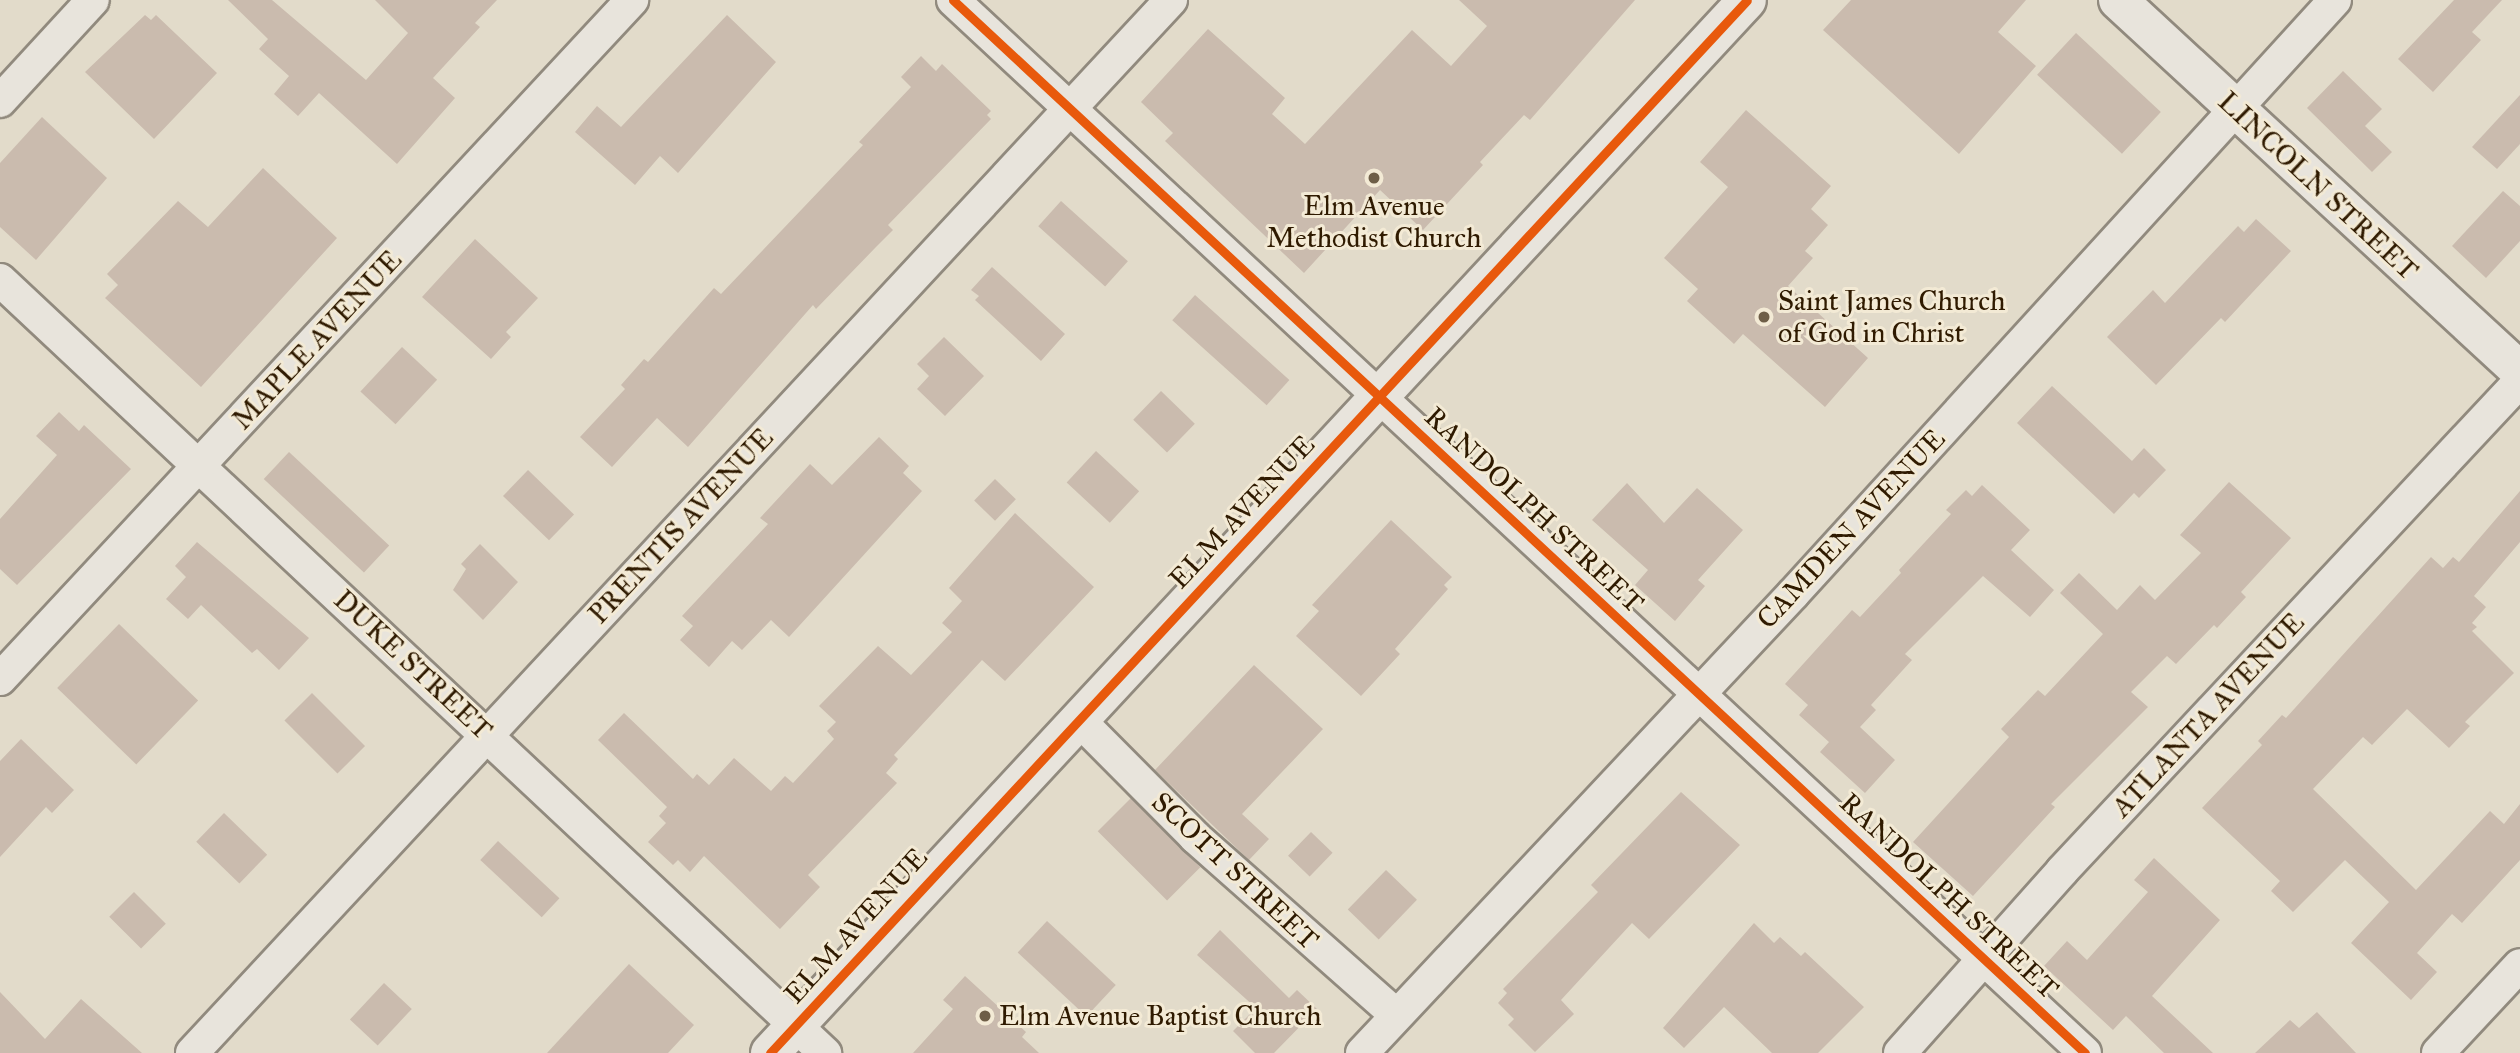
<!DOCTYPE html>
<html>
<head>
<meta charset="utf-8">
<style>
  body { margin:0 }
  #map { position:relative; width:2520px; height:1053px; overflow:hidden; background:#e2dbca; font-family:"IM FELL Great Primer",serif }
  div>[style] { position:absolute }
  .building>* { inset:0; background:#cabbae; transform-origin:0 0 }
  .roads { filter:drop-shadow(2px 0 #918a7e) drop-shadow(-2px 0 #918a7e) drop-shadow(0 2px #918a7e) drop-shadow(0 -2px #918a7e) }
  .street>* { height:32px; margin:-16px; padding:0 16px; transform-origin:16px; border-radius:16px; background:#e8e4dc }
  .secondary>* { height:38px; margin:-19px; padding:0 19px; transform-origin:19px; border-radius:19px; background:#e8e4dc }
  .cycleway>* { height:9px; margin:-4.5px; padding:0 4.5px; transform-origin:4.5px; border-radius:4.5px; background:#e8590c }
  .dots>* { width:19px; height:19px; translate:-50% -50%; box-sizing:border-box; border:4px solid #f3ead5; border-radius:50% }
  span { translate:-50% -50%; white-space:nowrap; text-align:center; line-height:1.15; -webkit-text-stroke:6px #f3ead5; paint-order:stroke }
  .street-label { font-size:28px; color:#2f1a00 }
  .poi-label { font-size:28px; color:#2f1a00 }
  .left { translate:0 -50%; text-align:left }
</style>
</head>
<body>
<div id="map">
  <div class="building">
    <i style="clip-path:polygon(228px 0,272px 0,366px 80px,408px 33px,375px 0,497px 0,475px 23px,480px 27px,433px 78px,455px 98px,397px 164px,319px 93px,298px 116px,274px 94px,289px 76px,259px 49px,268px 39px)"></i>
    <i style="clip-path:polygon(1459px 0,1635px 0,1530px 120px,1524px 115px,1480px 162px,1483px 165px,1423px 230px,1380px 190px,1304px 273px,1165px 141px,1173px 133px,1141px 102px,1208px 29px,1285px 98px,1272px 114px,1305px 144px,1412px 30px,1451px 66px,1487px 26px)"></i>
    <i style="clip-path:polygon(1851px 0,2026px 0,1998px 32px,2036px 66px,1959px 154px,1823px 30px)"></i>
    <i style="clip-path:polygon(2454px 0,2502px 0,2472px 32px,2481px 40px,2433px 92px,2398px 59px)"></i>
    <i style="clip-path:polygon(145px 15px,151px 20px,156px 15px,217px 73px,154px 139px,85px 72px)"></i>
    <i style="clip-path:polygon(727px 15px,776px 62px,678px 173px,660px 156px,635px 185px,575px 132px,597px 106px,621px 127px)"></i>
    <i style="left:2076px;top:33px;width:116px;height:57px;rotate:43deg"></i>
    <i style="clip-path:polygon(921px 56px,936px 71px,942px 64px,991px 111px,987px 115px,991px 119px,888px 225px,893px 230px,876px 247px,816px 309px,813px 305px,688px 447px,657px 418px,612px 467px,580px 437px,625px 389px,621px 385px,644px 359px,648px 362px,714px 288px,721px 294px,863px 145px,859px 142px,911px 87px,901px 77px)"></i>
    <i style="clip-path:polygon(2343px 71px,2382px 109px,2365px 126px,2392px 152px,2372px 172px,2307px 108px)"></i>
    <i style="clip-path:polygon(2520px 95px,2520px 144px,2497px 169px,2472px 147px)"></i>
    <i style="clip-path:polygon(1746px 110px,1831px 186px,1811px 209px,1828px 225px,1805px 251px,1813px 258px,1788px 286px,1868px 358px,1825px 407px,1743px 334px,1734px 344px,1687px 301px,1698px 289px,1664px 258px,1728px 187px,1700px 162px)"></i>
    <i style="clip-path:polygon(42px 117px,107px 178px,36px 260px,0 227px,0 163px)"></i>
    <i style="clip-path:polygon(263px 168px,337px 238px,201px 387px,105px 298px,118px 285px,107px 274px,178px 201px,208px 227px)"></i>
    <i style="clip-path:polygon(2503px 191px,2520px 206px,2520px 241px,2486px 278px,2452px 246px)"></i>
    <i style="left:1061px;top:201px;width:90px;height:34px;rotate:42deg"></i>
    <i style="clip-path:polygon(2256px 219px,2291px 251px,2225px 322px,2221px 318px,2156px 385px,2107px 337px,2153px 290px,2165px 303px,2238px 226px,2244px 232px)"></i>
    <i style="clip-path:polygon(475px 239px,538px 298px,506px 332px,511px 337px,491px 359px,422px 297px)"></i>
    <i style="clip-path:polygon(992px 267px,1065px 334px,1041px 361px,975px 300px,979px 296px,971px 290px)"></i>
    <i style="left:1195px;top:295px;width:127px;height:34px;rotate:42deg"></i>
    <i style="clip-path:polygon(944px 337px,984px 376px,945px 416px,917px 389px,929px 376px,917px 364px)"></i>
    <i style="left:402px;top:347px;width:48px;height:61px;rotate:43deg"></i>
    <i style="clip-path:polygon(2052px 386px,2132px 461px,2144px 448px,2166px 470px,2139px 498px,2134px 493px,2114px 514px,2017px 423px)"></i>
    <i style="left:1161px;top:391px;width:47px;height:40px;rotate:44deg"></i>
    <i style="clip-path:polygon(59px 412px,79px 431px,84px 425px,131px 469px,17px 585px,0 569px,0 519px,57px 455px,36px 436px)"></i>
    <i style="clip-path:polygon(879px 437px,909px 466px,903px 473px,922px 491px,789px 637px,771px 620px,742px 650px,732px 641px,709px 667px,680px 640px,693px 626px,682px 616px,768px 524px,760px 518px,810px 464px,832px 485px)"></i>
    <i style="left:1096px;top:451px;width:59px;height:43px;rotate:43deg"></i>
    <i style="left:289px;top:452px;width:137px;height:37px;rotate:43deg"></i>
    <i style="left:528px;top:470px;width:64px;height:36px;rotate:44deg"></i>
    <i style="left:995px;top:479px;width:29px;height:30px;rotate:44deg"></i>
    <i style="clip-path:polygon(2229px 482px,2291px 538px,2241px 592px,2246px 597px,2217px 628px,2214px 625px,2176px 664px,2167px 656px,2131px 692px,2148px 707px,2051px 804px,2055px 807px,1973px 896px,1913px 842px,2009px 737px,2001px 729px,2038px 690px,2045px 696px,2103px 634px,2060px 593px,2079px 573px,2117px 610px,2140px 585px,2155px 600px,2201px 553px,2180px 535px)"></i>
    <i style="clip-path:polygon(1627px 483px,1664px 523px,1697px 488px,1743px 530px,1698px 580px,1705px 586px,1675px 621px,1635px 585px,1648px 570px,1592px 520px)"></i>
    <i style="clip-path:polygon(1982px 485px,2030px 530px,2011px 550px,2054px 590px,2030px 617px,1983px 576px,1905px 654px,1912px 660px,1871px 705px,1876px 710px,1860px 727px,1895px 760px,1865px 793px,1820px 752px,1829px 742px,1799px 715px,1808px 705px,1785px 684px,1852px 610px,1860px 617px,1901px 573px,1899px 570px,1951px 514px,1946px 510px,1966px 490px,1972px 496px)"></i>
    <i style="clip-path:polygon(2520px 491px,2520px 542px,2474px 596px,2486px 607px,2472px 623px,2477px 627px,2472px 631px,2514px 673px,2465px 722px,2470px 726px,2449px 748px,2407px 709px,2372px 745px,2363px 737px,2313px 789px,2416px 890px,2490px 811px,2504px 824px,2520px 804px,2520px 860px,2462px 923px,2452px 914px,2417px 953px,2437px 972px,2411px 1000px,2351px 943px,2389px 902px,2345px 860px,2293px 912px,2271px 891px,2280px 881px,2202px 808px,2262px 745px,2258px 741px,2282px 715px,2286px 718px,2431px 557px,2443px 568px,2453px 557px,2459px 562px)"></i>
    <i style="clip-path:polygon(1015px 513px,1094px 587px,1005px 681px,982px 660px,894px 755px,898px 759px,886px 773px,897px 783px,808px 875px,820px 887px,780px 929px,704px 856px,690px 872px,678px 860px,673px 865px,648px 842px,666px 823px,659px 816px,667px 807px,598px 740px,624px 713px,693px 779px,697px 774px,709px 785px,734px 758px,771px 791px,785px 776px,793px 783px,834px 739px,827px 731px,836px 722px,819px 706px,878px 646px,911px 675px,952px 632px,942px 623px,962px 601px,949px 588px)"></i>
    <i style="clip-path:polygon(1391px 520px,1452px 577px,1444px 585px,1448px 589px,1395px 649px,1400px 654px,1361px 696px,1296px 636px,1319px 611px,1312px 605px)"></i>
    <i style="clip-path:polygon(197px 542px,309px 638px,279px 670px,257px 649px,252px 653px,201px 605px,188px 619px,166px 599px,186px 577px,175px 566px)"></i>
    <i style="clip-path:polygon(480px 544px,518px 582px,483px 620px,453px 590px,466px 569px,461px 564px)"></i>
    <i style="left:119px;top:624px;width:110px;height:89px;rotate:44deg"></i>
    <i style="clip-path:polygon(1254px 665px,1323px 729px,1242px 814px,1269px 839px,1249px 860px,1155px 770px)"></i>
    <i style="left:312px;top:693px;width:75px;height:39px;rotate:45deg"></i>
    <i style="clip-path:polygon(21px 739px,74px 790px,52px 813px,46px 807px,0 857px,0 761px)"></i>
    <i style="clip-path:polygon(1681px 792px,1740px 845px,1649px 939px,1632px 923px,1561px 1000px,1574px 1014px,1535px 1052px,1508px 1025px,1514px 1019px,1498px 1003px,1507px 993px,1503px 989px,1598px 892px,1591px 885px)"></i>
    <i style="left:1131px;top:798px;width:98px;height:47px;rotate:45deg"></i>
    <i style="left:224px;top:813px;width:60px;height:40px;rotate:44deg"></i>
    <i style="left:1311px;top:832px;width:30px;height:33px;rotate:44deg"></i>
    <i style="left:498px;top:841px;width:84px;height:26px;rotate:43deg"></i>
    <i style="clip-path:polygon(2154px 858px,2220px 920px,2152px 996px,2213px 1053px,2164px 1053px,2126px 1016px,2113px 1030px,2044px 966px,2067px 941px,2087px 960px,2148px 892px,2134px 880px)"></i>
    <i style="left:1386px;top:870px;width:43px;height:55px;rotate:44deg"></i>
    <i style="left:134px;top:892px;width:45px;height:35px;rotate:45deg"></i>
    <i style="left:1047px;top:921px;width:94px;height:43px;rotate:43deg"></i>
    <i style="clip-path:polygon(1754px 923px,1774px 943px,1780px 937px,1801px 956px,1805px 952px,1864px 1007px,1818px 1053px,1772px 1053px,1724px 1007px,1684px 1048px,1663px 1028px)"></i>
    <i style="clip-path:polygon(1220px 930px,1289px 998px,1297px 990px,1317px 1009px,1274px 1053px,1255px 1053px,1233px 1031px,1256px 1008px,1197px 955px)"></i>
    <i style="clip-path:polygon(629px 964px,694px 1025px,668px 1053px,547px 1053px)"></i>
    <i style="clip-path:polygon(965px 976px,1026px 1032px,1022px 1037px,1039px 1053px,913px 1053px,953px 1009px,943px 1000px)"></i>
    <i style="left:384px;top:983px;width:38px;height:50px;rotate:43deg"></i>
    <i style="clip-path:polygon(0 992px,45px 1039px,81px 999px,142px 1053px,0 1053px)"></i>
    <i style="clip-path:polygon(2317px 1012px,2356px 1053px,2255px 1053px,2290px 1020px,2299px 1028px)"></i>
  </div>
  <div class="roads">
    <div class="street">
      <i style="left:953px;top:0;width:1546px;rotate:42.93deg"></i>
      <i style="left:0;top:101px;width:137px;rotate:-47.4deg"></i>
      <i style="left:0;top:280px;width:1131px;rotate:43.14deg"></i>
      <i style="left:0;top:679px;width:928px;rotate:-47.05deg"></i>
      <i style="left:1079px;top:720px;width:165px;rotate:45.2deg"></i>
      <i style="left:1195px;top:837px;width:268px;rotate:41.5deg"></i>
      <i style="left:192px;top:1053px;width:1438px;rotate:-47.09deg"></i>
      <i style="left:1362px;top:1053px;width:630px;rotate:-46.8deg"></i>
      <i style="left:1793px;top:594px;width:804px;rotate:-47.62deg"></i>
      <i style="left:1900px;top:1053px;width:244px;rotate:-48.3deg"></i>
      <i style="left:2062px;top:871px;width:671px;rotate:-46.93deg"></i>
      <i style="left:2438px;top:1053px;width:120px;rotate:-47deg"></i>
    </div>
    <div class="secondary">
      <i style="left:2118px;top:0;width:547px;rotate:42.7deg"></i>
      <i style="left:770px;top:1053px;width:1436px;rotate:-47.14deg"></i>
    </div>
  </div>
  <div class="cycleway">
    <i style="left:953px;top:0;width:1546px;rotate:42.93deg"></i>
    <i style="left:770px;top:1053px;width:1436px;rotate:-47.14deg"></i>
  </div>
  <div class="dots">
    <i style="left:1374px;top:178px;background:#6e5e47"></i>
    <i style="left:1764px;top:317px;background:#6e5e47"></i>
    <i style="left:985px;top:1016px;background:#6e5e47"></i>
  </div>
  <div class="street-label">
    <span style="left:2318px;top:186px;rotate:43deg">LINCOLN STREET</span>
    <span style="left:317px;top:340px;rotate:-47deg">MAPLE AVENUE</span>
    <span style="left:1534px;top:510px;rotate:43deg">RANDOLPH STREET</span>
    <span style="left:1242px;top:512px;rotate:-47deg">ELM AVENUE</span>
    <span style="left:681px;top:526px;rotate:-47deg">PRENTIS AVENUE</span>
    <span style="left:1851px;top:529px;rotate:-47deg">CAMDEN AVENUE</span>
    <span style="left:413px;top:665px;rotate:43deg">DUKE STREET</span>
    <span style="left:2208px;top:715px;rotate:-47deg">ATLANTA AVENUE</span>
    <span style="left:1235px;top:871px;rotate:43deg">SCOTT STREET</span>
    <span style="left:1949px;top:896px;rotate:43deg">RANDOLPH STREET</span>
    <span style="left:856px;top:926px;rotate:-48deg">ELM AVENUE</span>
  </div>
  <div class="poi-label">
    <span style="left:1374px;top:222px">Elm Avenue<br>Methodist Church</span>
    <span class="left" style="left:1778px;top:317px">Saint James Church<br>of God in Christ</span>
    <span class="left" style="left:999px;top:1016px">Elm Avenue Baptist Church</span>
  </div>
</div>
</body>
</html>
